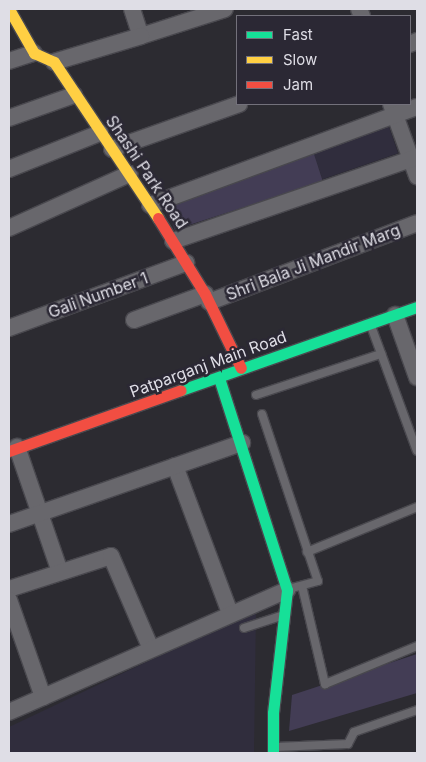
<!DOCTYPE html>
<html>
<head>
<meta charset="utf-8">
<style>
  body { margin:0 }
  #map { position:relative; width:426px; height:762px; overflow:hidden; background:#2c2b31; font-family:Inter,sans-serif }
  div>[style] { position:absolute }
  .built>* { inset:0; background:#302d3d; transform-origin:0 0 }
  .green>* { inset:0; background:#433d55; transform-origin:0 0 }
  .roads { filter:drop-shadow(1px 0 #49484e) drop-shadow(-1px 0 #49484e) drop-shadow(0 1px #49484e) drop-shadow(0 -1px #49484e) }
  .lane>* { height:8px; margin:-4px; padding:0 4px; transform-origin:4px; border-radius:4px; background:#68676c }
  .street>* { height:16px; margin:-8px; padding:0 8px; transform-origin:8px; border-radius:8px; background:#68676c }
  .fast>* { height:11px; margin:-5.5px; padding:0 5.5px; transform-origin:5.5px; border-radius:5.5px; background:#16e098 }
  .slow>* { height:11px; margin:-5.5px; padding:0 5.5px; transform-origin:5.5px; border-radius:5.5px; background:#ffcf43 }
  .jam>* { height:11px; margin:-5.5px; padding:0 5.5px; transform-origin:5.5px; border-radius:5.5px; background:#f24e42 }
  span { translate:-50% -50%; white-space:nowrap; text-align:center; line-height:1.15; -webkit-text-stroke:5px #2b2834; paint-order:stroke }
  .street-label { font-size:16px; color:#dfdee6 }
  .frame { position:absolute; inset:0; border:10px solid #dfdee6; pointer-events:none }
  .legend { position:absolute; left:236px; top:15px; width:175px; height:90px; box-sizing:border-box; background:#2b2834; border:1px solid #73717b; margin:0; padding:6px 9px; list-style:none; font-size:15px; color:#dfdee6 }
  .legend li { display:flex; align-items:center; gap:10px; height:25px }
  .legend b { width:25px; border:1px solid #73717b }
</style>
</head>
<body>
<div id="map">
  <div class="built">
    <i style="left:388px;top:124px;width:31px;height:80px;rotate:71deg"></i>
    <i style="clip-path:polygon(256px 610px,254px 753px,9px 753px,9px 727px)"></i>
  </div>
  <div class="green">
    <i style="left:313px;top:151px;width:32px;height:156px;rotate:72deg"></i>
    <i style="clip-path:polygon(417px 654px,417px 693px,289px 731px,292px 695px)"></i>
  </div>
  <div class="roads">
    <div class="lane">
      <i style="left:371px;top:326px;width:133px;rotate:69.8deg"></i>
      <i style="left:256px;top:395px;width:132px;rotate:-18.2deg"></i>
      <i style="left:262px;top:414px;width:176px;rotate:71.5deg"></i>
      <i style="left:318px;top:581px;width:30px;rotate:165deg"></i>
      <i style="left:307px;top:552px;width:119px;rotate:-22.2deg"></i>
      <i style="left:302px;top:586px;width:101px;rotate:76.8deg"></i>
      <i style="left:325px;top:684px;width:100px;rotate:-22.4deg"></i>
      <i style="left:244px;top:628px;width:40px;rotate:-18deg"></i>
      <i style="left:275px;top:747px;width:73px;rotate:-2.4deg"></i>
      <i style="left:348px;top:744px;width:13px;rotate:-63deg"></i>
      <i style="left:354px;top:732px;width:67px;rotate:-19.2deg"></i>
    </div>
    <div class="street">
      <i style="left:132px;top:9px;width:28px;rotate:72deg"></i>
      <i style="left:141px;top:36px;width:88px;rotate:-17.8deg"></i>
      <i style="left:359px;top:9px;width:8px;rotate:67deg"></i>
      <i style="left:410px;top:44px;width:8px;rotate:-23deg"></i>
      <i style="left:9px;top:61px;width:26px;rotate:-18deg"></i>
      <i style="left:54px;top:62px;width:91px;rotate:-16.6deg"></i>
      <i style="left:391px;top:104px;width:77px;rotate:70.1deg"></i>
      <i style="left:9px;top:118px;width:69px;rotate:-19.5deg"></i>
      <i style="left:112px;top:149px;width:135px;rotate:-19.5deg"></i>
      <i style="left:9px;top:169px;width:98px;rotate:-21.6deg"></i>
      <i style="left:150px;top:205px;width:284px;rotate:-20.2deg"></i>
      <i style="left:9px;top:228px;width:132px;rotate:-24.2deg"></i>
      <i style="left:173px;top:241px;width:258px;rotate:-19deg"></i>
      <i style="left:209px;top:302px;width:222px;rotate:-20.8deg"></i>
      <i style="left:395px;top:315px;width:66px;rotate:70.5deg"></i>
      <i style="left:134px;top:320px;width:76px;rotate:-20.1deg"></i>
      <i style="left:9px;top:328px;width:189px;rotate:-20.2deg"></i>
      <i style="left:17px;top:447px;width:132px;rotate:71deg"></i>
      <i style="left:175px;top:466px;width:157px;rotate:69.5deg"></i>
      <i style="left:9px;top:524px;width:247px;rotate:-19.2deg"></i>
      <i style="left:9px;top:589px;width:107px;rotate:-17.9deg"></i>
      <i style="left:111px;top:556px;width:101px;rotate:66.7deg"></i>
      <i style="left:9px;top:600px;width:103px;rotate:70.7deg"></i>
      <i style="left:9px;top:712px;width:304px;rotate:-23.7deg"></i>
    </div>
    <div class="fast">
      <i style="left:219px;top:378px;width:223px;rotate:72.2deg"></i>
      <i style="left:287px;top:590px;width:124px;rotate:96.5deg"></i>
      <i style="left:273px;top:713px;width:40px;rotate:90deg"></i>
      <i style="left:181px;top:390px;width:250px;rotate:-19.4deg"></i>
    </div>
    <div class="slow">
      <i style="left:9px;top:9px;width:51px;rotate:60.4deg"></i>
      <i style="left:34px;top:53px;width:22px;rotate:24deg"></i>
      <i style="left:54px;top:62px;width:187px;rotate:56.3deg"></i>
    </div>
    <div class="jam">
      <i style="left:158px;top:218px;width:89px;rotate:58.3deg"></i>
      <i style="left:205px;top:294px;width:82px;rotate:64.1deg"></i>
      <i style="left:9px;top:451px;width:182px;rotate:-19.5deg"></i>
    </div>
  </div>
  <div class="street-label">
    <span style="left:147px;top:172px;rotate:56deg">Shashi Park Road</span>
    <span style="left:313px;top:262px;rotate:-21deg">Shri Bala Ji Mandir Marg</span>
    <span style="left:98px;top:295px;rotate:-20deg">Gali Number 1</span>
    <span style="left:208px;top:364px;rotate:-20deg">Patparganj Main Road</span>
  </div>
  <div class="frame"></div>
  <ul class="legend">
  <li><b style="height:6px;background:#16e098"></b>Fast</li>
  <li><b style="height:6px;background:#ffcf43"></b>Slow</li>
  <li><b style="height:6px;background:#f24e42"></b>Jam</li>
  </ul>
</div>
</body>
</html>
